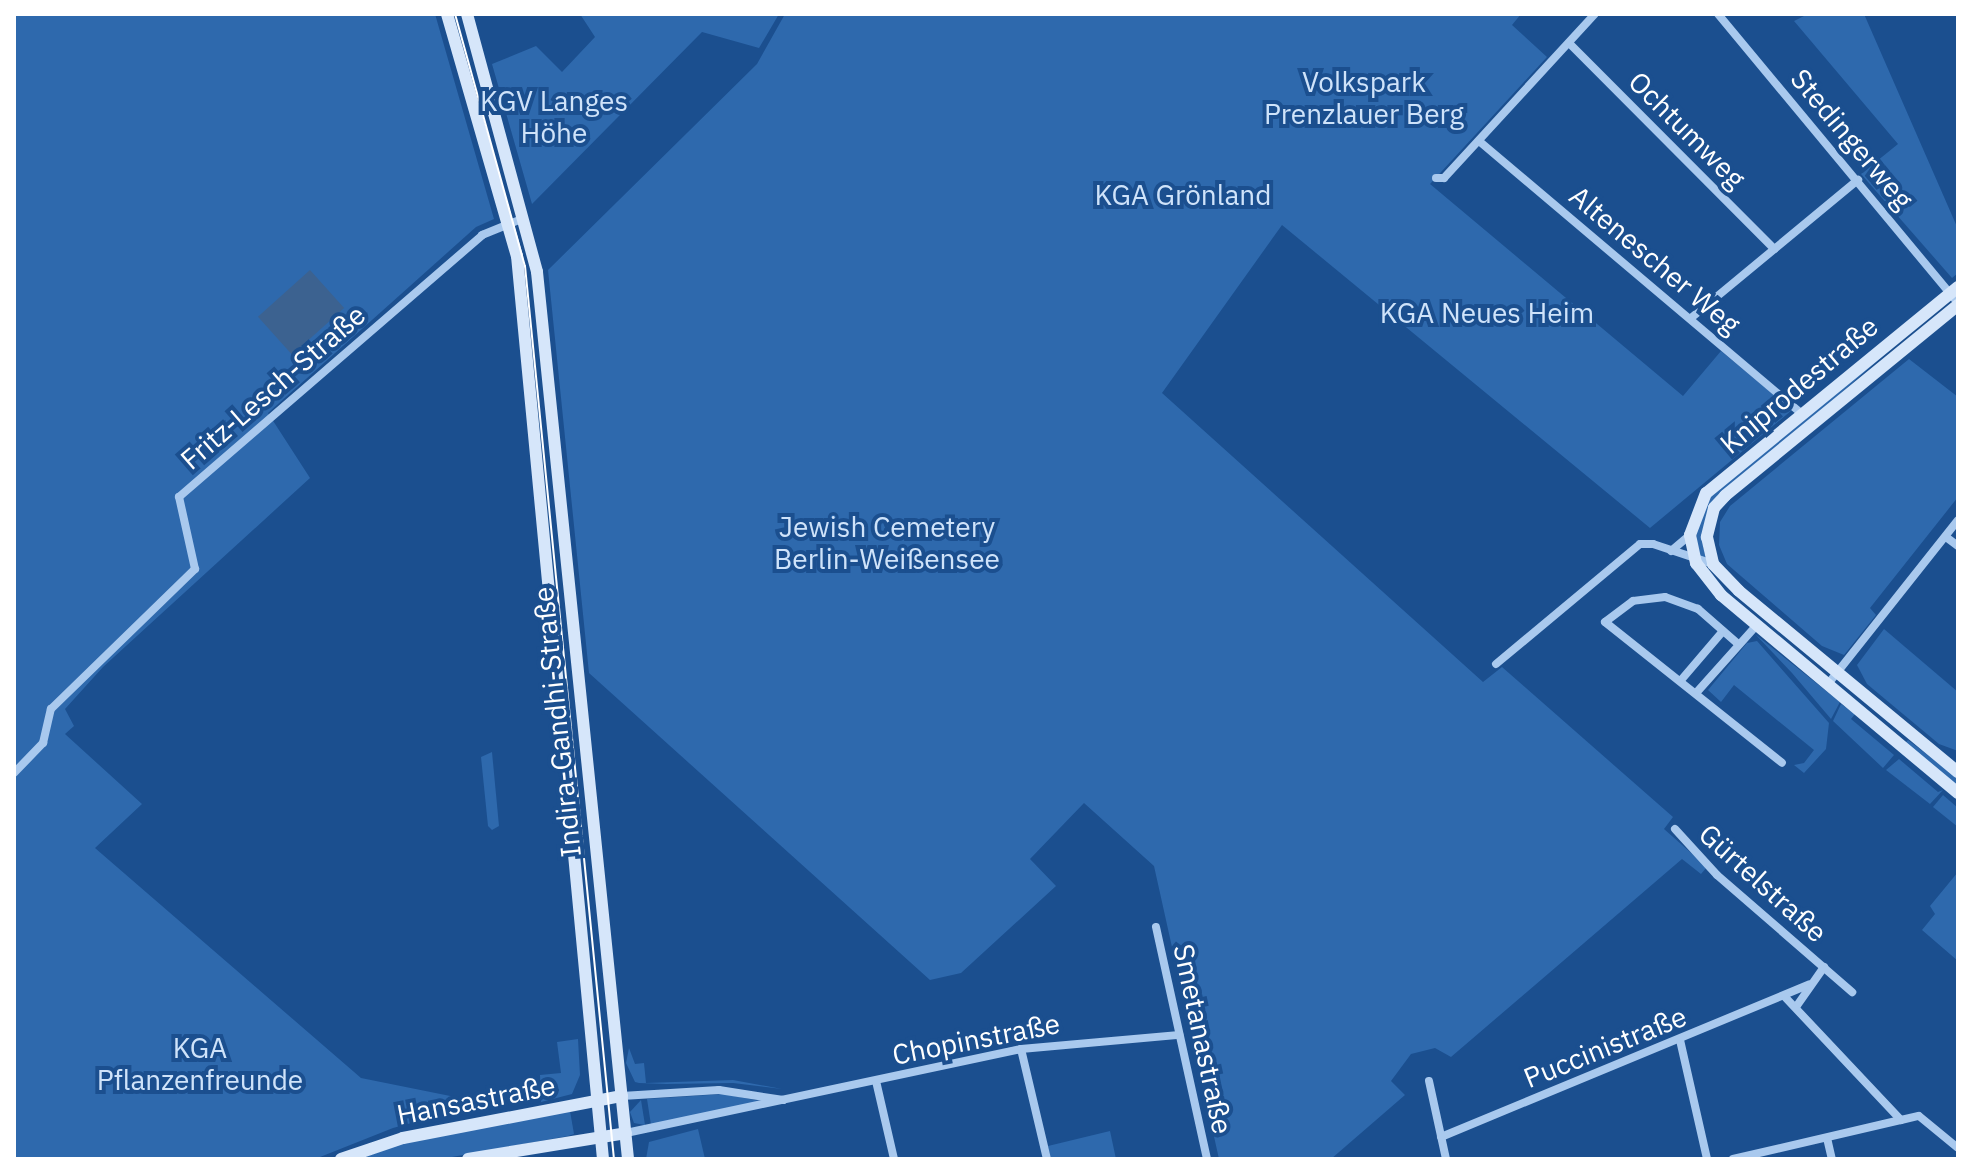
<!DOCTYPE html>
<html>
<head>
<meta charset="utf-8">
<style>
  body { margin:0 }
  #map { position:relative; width:1972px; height:1173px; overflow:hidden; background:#1b4f8f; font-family:"IBM Plex Sans",sans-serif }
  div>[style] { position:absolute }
  .green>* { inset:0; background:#2e69ad }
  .water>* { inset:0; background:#3c6290; transform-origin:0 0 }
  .minor>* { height:8px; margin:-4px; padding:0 4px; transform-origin:4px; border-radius:4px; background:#a9c9ee }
  .secondary>* { height:12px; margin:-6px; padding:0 6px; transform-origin:6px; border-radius:6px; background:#d6e6fa }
  .tram>* { height:2px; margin:-1px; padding:0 1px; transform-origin:1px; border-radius:1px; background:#fff }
  span { translate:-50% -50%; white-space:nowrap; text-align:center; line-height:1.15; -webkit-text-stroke:8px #1b4f8f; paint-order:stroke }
  .park-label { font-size:28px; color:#cfe3fa }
  .street-label { font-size:28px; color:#fff }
  .frame { position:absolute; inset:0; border:16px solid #fff; pointer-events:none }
</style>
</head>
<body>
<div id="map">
  <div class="green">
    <i style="clip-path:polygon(14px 14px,435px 14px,494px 219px,476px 227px,268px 413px,310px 478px,103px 667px,65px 709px,74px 726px,65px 734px,142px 804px,95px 848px,361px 1078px,485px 1103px,393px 1128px,315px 1159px,14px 1159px)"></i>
    <i style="clip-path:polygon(580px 14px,779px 14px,759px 48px,702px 32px,532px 204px,492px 64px,536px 46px,562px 72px,595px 37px)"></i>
    <i style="clip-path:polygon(785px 14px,1521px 14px,1512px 25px,1547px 57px,1430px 184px,1683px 396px,1721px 351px,1792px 410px,1650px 528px,1282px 225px,1162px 393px,1483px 682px,1502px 667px,1673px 817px,1664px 829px,1707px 867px,1701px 874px,1682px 859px,1451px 1057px,1435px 1048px,1411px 1054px,1391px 1081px,1405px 1095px,1331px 1159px,1219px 1159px,1154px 866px,1084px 803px,1030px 859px,1056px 886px,961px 973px,930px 980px,589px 673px,548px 270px,757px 64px)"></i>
    <i style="clip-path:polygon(1808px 14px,1864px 14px,1958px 229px,1958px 273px,1952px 278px,1861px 174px,1898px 144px,1794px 21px)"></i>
    <i style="clip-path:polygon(1929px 315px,1707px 512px,1702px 541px,1706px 559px,1698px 556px,1696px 531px,1711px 496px)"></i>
    <i style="clip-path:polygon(1909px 359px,1958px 397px,1958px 497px,1870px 608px,1876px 615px,1844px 655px,1822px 646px,1727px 564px,1719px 545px,1720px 522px,1730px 506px)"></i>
    <i style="clip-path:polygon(1884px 629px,1958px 692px,1958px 751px,1939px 744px,1867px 684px,1857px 665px)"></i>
    <i style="clip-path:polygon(1755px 634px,1840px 702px,1831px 719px,1792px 673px)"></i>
    <i style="clip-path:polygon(1757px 641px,1829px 723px,1826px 749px,1804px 773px,1794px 765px,1804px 763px,1814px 750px,1734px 685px,1721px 702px,1708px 690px,1747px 643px)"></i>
    <i style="clip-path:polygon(1841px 704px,1855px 714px,1851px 719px,1894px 755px,1883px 768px,1833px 721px)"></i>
    <i style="clip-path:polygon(1908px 740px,1958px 778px,1958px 787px,1905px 743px)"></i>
    <i style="clip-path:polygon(492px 752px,499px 826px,492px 830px,488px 826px,481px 757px)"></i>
    <i style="clip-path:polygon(1899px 759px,1938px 792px,1943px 790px,1930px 804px,1886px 770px)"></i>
    <i style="clip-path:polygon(1943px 795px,1958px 808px,1958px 827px,1933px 807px)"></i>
    <i style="clip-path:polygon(1958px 872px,1958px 961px,1922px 930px,1935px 914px,1930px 906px)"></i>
    <i style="clip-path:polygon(578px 1039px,580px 1075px,572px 1094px,541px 1102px,540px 1075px,561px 1073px,557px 1042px)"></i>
    <i style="clip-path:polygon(629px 1048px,635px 1064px,644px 1063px,646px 1083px,733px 1080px,782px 1089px,733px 1083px,666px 1084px,639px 1083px,635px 1082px,626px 1063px)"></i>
    <i style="clip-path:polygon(724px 1094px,760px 1101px,651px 1125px,647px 1099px)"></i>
    <i style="clip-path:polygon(641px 1100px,645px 1125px,634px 1123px,630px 1112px)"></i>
    <i style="clip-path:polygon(570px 1111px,574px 1134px,568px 1136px,441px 1159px,353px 1159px,407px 1142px)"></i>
    <i style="clip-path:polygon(698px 1129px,705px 1159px,646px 1159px,649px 1142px)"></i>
    <i style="clip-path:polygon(1110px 1131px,1116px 1159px,1051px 1159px,1048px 1146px)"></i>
  </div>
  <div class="water">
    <i style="left:310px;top:270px;width:51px;height:70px;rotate:48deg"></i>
  </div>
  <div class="minor">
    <i style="left:1718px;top:14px;width:376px;rotate:50.3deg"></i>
    <i style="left:1569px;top:43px;width:291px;rotate:45.1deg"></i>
    <i style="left:1479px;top:141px;width:423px;rotate:40.2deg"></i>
    <i style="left:1436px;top:178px;width:8px"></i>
    <i style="left:1444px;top:178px;width:223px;rotate:-47.4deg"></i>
    <i style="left:1691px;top:318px;width:217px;rotate:-39.6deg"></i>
    <i style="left:1946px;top:537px;width:15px;rotate:37deg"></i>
    <i style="left:1671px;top:551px;width:25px;rotate:-40deg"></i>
    <i style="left:1737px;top:643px;width:52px;rotate:-138.9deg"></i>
    <i style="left:1698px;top:609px;width:35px;rotate:-160deg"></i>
    <i style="left:1665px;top:597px;width:32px;rotate:173deg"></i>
    <i style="left:1633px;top:601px;width:35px;rotate:143deg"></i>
    <i style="left:1605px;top:622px;width:226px;rotate:38.5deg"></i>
    <i style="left:1496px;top:664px;width:187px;rotate:-39.8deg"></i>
    <i style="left:1640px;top:544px;width:13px"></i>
    <i style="left:1653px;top:544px;width:63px;rotate:18.4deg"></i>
    <i style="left:1682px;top:679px;width:63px;rotate:-49.5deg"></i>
    <i style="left:1828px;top:684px;width:209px;rotate:-51.6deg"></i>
    <i style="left:1697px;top:692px;width:90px;rotate:-48.2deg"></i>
    <i style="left:14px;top:773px;width:42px;rotate:-46deg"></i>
    <i style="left:43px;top:743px;width:35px;rotate:-77deg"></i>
    <i style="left:51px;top:709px;width:201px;rotate:-44.2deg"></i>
    <i style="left:195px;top:569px;width:74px;rotate:-102.5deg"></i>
    <i style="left:179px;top:497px;width:401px;rotate:-40.8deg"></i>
    <i style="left:482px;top:235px;width:45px;rotate:-22deg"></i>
    <i style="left:1675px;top:829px;width:62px;rotate:47.6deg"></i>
    <i style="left:1717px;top:875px;width:179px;rotate:40.9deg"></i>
    <i style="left:1156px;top:927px;width:238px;rotate:77.6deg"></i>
    <i style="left:1785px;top:997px;width:169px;rotate:46.7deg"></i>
    <i style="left:1901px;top:1120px;width:18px;rotate:-13deg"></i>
    <i style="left:1919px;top:1116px;width:50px;rotate:39.4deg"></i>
    <i style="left:1796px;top:1007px;width:49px;rotate:-55deg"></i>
    <i style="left:1680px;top:1040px;width:122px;rotate:77.2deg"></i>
    <i style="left:1021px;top:1049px;width:113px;rotate:76.7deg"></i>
    <i style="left:876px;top:1081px;width:80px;rotate:77deg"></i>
    <i style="left:1429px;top:1081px;width:80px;rotate:77.7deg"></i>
    <i style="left:622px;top:1096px;width:97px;rotate:-3.5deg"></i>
    <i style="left:719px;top:1090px;width:65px;rotate:8.9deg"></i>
    <i style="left:626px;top:1133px;width:404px;rotate:-12deg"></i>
    <i style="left:1021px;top:1049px;width:159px;rotate:-5.1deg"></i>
    <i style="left:1441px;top:1137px;width:399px;rotate:-22.5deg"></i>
    <i style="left:1827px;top:1138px;width:22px;rotate:77deg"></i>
    <i style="left:1733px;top:1159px;width:172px;rotate:-13.1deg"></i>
  </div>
  <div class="secondary">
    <i style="left:447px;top:14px;width:252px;rotate:73.9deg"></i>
    <i style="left:517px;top:256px;width:907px;rotate:84.56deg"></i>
    <i style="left:467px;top:14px;width:267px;rotate:74.8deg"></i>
    <i style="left:537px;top:272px;width:892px;rotate:84.14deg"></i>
    <i style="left:1958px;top:287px;width:325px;rotate:140.7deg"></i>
    <i style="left:1706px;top:493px;width:45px;rotate:110.9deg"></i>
    <i style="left:1690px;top:535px;width:29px;rotate:78deg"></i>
    <i style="left:1696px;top:563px;width:41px;rotate:52deg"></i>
    <i style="left:1721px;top:595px;width:309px;rotate:39.9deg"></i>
    <i style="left:1958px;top:305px;width:301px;rotate:140.7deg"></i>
    <i style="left:1725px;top:496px;width:16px;rotate:133deg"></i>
    <i style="left:1714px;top:508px;width:30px;rotate:104deg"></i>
    <i style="left:1707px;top:537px;width:28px;rotate:77deg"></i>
    <i style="left:1713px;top:564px;width:37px;rotate:46deg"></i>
    <i style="left:1739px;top:591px;width:284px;rotate:39.6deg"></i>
    <i style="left:341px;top:1159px;width:65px;rotate:-18.7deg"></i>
    <i style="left:403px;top:1138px;width:223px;rotate:-10.9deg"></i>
    <i style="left:468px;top:1159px;width:160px;rotate:-9.3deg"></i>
  </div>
  <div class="tram">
    <i style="left:455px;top:14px;width:262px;rotate:74.5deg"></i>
    <i style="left:525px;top:266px;width:897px;rotate:84.31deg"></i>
  </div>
  <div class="park-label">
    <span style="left:1364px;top:98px">Volkspark<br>Prenzlauer Berg</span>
    <span style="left:554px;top:117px">KGV Langes<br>Höhe</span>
    <span style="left:1183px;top:195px">KGA Grönland</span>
    <span style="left:1487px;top:313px">KGA Neues Heim</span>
    <span style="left:887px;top:543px">Jewish Cemetery<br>Berlin-Weißensee</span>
    <span style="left:200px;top:1064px">KGA<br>Pflanzenfreunde</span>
  </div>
  <div class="street-label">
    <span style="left:1687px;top:130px;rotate:45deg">Ochtumweg</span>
    <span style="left:1852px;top:139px;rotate:50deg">Stedingerweg</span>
    <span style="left:1655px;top:260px;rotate:40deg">Altenescher Weg</span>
    <span style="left:1799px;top:385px;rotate:-40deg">Kniprodestraße</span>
    <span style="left:273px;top:387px;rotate:-41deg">Fritz-Lesch-Straße</span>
    <span style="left:557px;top:722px;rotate:-96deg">Indira-Gandhi-Straße</span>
    <span style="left:1763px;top:883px;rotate:42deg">Gürtelstraße</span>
    <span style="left:976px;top:1039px;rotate:-11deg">Chopinstraße</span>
    <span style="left:1203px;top:1039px;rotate:78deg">Smetanastraße</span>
    <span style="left:1605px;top:1047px;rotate:-22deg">Puccinistraße</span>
    <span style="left:476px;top:1100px;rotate:-11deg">Hansastraße</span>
  </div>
  <div class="frame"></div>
</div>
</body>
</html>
